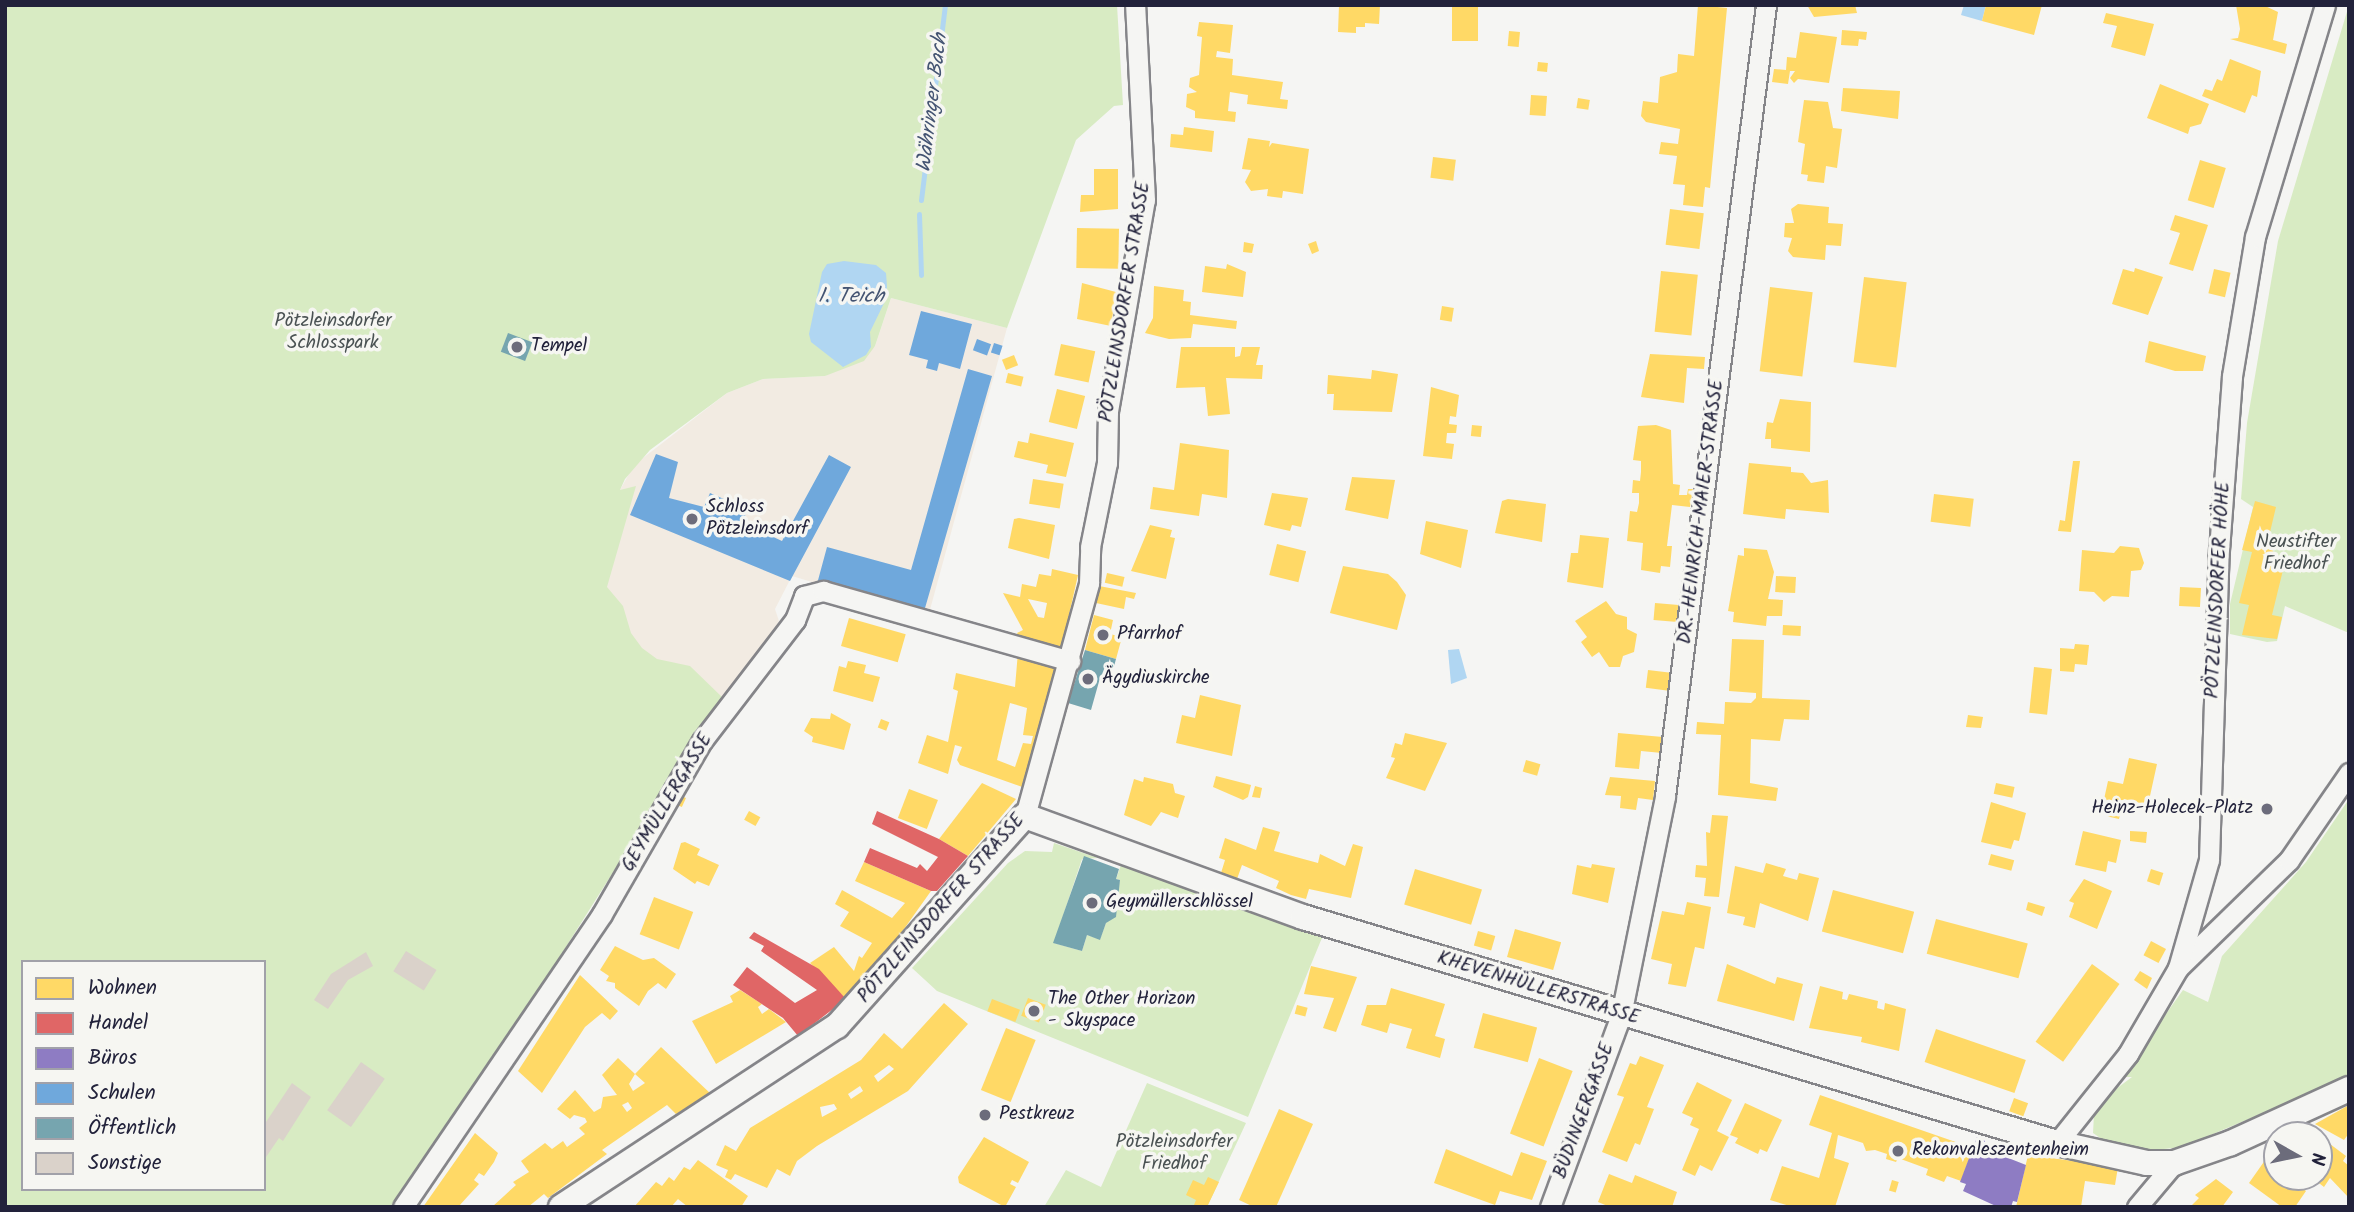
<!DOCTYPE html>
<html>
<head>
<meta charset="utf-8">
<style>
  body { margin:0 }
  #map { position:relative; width:2354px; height:1212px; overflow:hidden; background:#f5f5f3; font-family:Kalam,sans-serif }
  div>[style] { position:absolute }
  .built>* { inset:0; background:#f2ebe2 }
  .green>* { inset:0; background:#d8ebc3 }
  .water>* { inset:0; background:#b0d6f2 }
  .homes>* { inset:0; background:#ffd966; transform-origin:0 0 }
  .shops>* { inset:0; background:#e06666 }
  .offices>* { inset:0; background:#8e7cc3 }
  .schools>* { inset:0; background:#6fa8dc; transform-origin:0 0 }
  .public>* { inset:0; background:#76a5af; transform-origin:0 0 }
  .stream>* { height:5px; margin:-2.5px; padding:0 2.5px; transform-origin:2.5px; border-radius:2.5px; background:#b0d6f2 }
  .building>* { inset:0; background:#dad2ca; transform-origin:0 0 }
  .roads { filter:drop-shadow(2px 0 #858589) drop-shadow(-2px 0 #858589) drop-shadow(0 2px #858589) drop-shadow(0 -2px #858589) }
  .minor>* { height:19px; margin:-9.5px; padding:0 9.5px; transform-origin:9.5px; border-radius:9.5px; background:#f5f5f3 }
  .tertiary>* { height:24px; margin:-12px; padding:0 12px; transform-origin:12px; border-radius:12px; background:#f5f5f3 }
  .dots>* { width:19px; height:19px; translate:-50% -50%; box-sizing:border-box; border:4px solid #f6f6f2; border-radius:50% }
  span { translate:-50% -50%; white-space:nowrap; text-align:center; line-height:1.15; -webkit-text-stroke:7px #f6f6f2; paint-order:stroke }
  .street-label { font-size:19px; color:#22223b }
  .park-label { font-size:19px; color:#4a5253 }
  .poi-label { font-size:19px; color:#22223b }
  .left { translate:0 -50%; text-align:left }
  .right { translate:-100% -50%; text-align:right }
  .water-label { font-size:21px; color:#445472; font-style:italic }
  .frame { position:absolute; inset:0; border:7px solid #22223b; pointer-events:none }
  .legend { position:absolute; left:21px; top:960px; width:245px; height:231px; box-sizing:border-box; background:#f6f6f2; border:2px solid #a1a1a9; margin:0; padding:9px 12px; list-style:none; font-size:21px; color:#22223b }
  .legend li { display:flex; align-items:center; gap:14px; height:35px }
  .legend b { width:35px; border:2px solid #a1a1a9 }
  .north { position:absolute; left:2263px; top:1121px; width:70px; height:70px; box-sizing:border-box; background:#f6f6f2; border:2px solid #a1a1a9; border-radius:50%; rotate:99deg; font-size:19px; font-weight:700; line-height:28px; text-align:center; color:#22223b }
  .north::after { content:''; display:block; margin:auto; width:24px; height:32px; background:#6c6c7b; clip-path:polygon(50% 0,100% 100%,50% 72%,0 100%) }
</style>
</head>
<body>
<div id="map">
  <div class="built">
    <i style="clip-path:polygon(891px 298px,1007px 328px,928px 617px,792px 576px,775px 609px,779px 621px,749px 671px,723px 698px,636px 650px,598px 570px,620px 490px,634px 465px,727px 393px,763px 379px,825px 376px,875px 346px)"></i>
  </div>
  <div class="green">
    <i style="clip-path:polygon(evenodd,5px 5px,1117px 5px,1123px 105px,1114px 106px,1076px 140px,1007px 328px,891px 298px,875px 346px,864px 361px,825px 376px,763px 379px,727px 393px,650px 450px,625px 479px,620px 490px,636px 486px,607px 587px,623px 606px,631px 633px,642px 648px,657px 659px,690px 666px,723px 698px,540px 988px,390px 1207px,5px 1207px,5px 5px,23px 962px,264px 962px,264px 1189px,23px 1189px,23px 962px)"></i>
    <i style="clip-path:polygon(2349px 5px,2349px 633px,2285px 606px,2277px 641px,2267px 642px,2230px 634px,2230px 604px,2253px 507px,2241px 499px,2247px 423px,2278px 241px)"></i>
    <i style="clip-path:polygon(2349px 799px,2349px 1077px,2182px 1147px,2155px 1150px,2109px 1144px,2093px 1133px,2094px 1114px,2104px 1098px,2132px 1077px,2121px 1077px,2183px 990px,2208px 1002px,2222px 956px,2306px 862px)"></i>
    <i style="clip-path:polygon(1054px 843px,1098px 858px,1082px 859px,1054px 943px,1082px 951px,1087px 935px,1100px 939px,1106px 923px,1119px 908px,1115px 898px,1120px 880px,1116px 879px,1121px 865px,1324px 933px,1248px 1117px,937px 991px,912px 968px,1008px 863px,1025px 851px,1052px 852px)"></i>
    <i style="clip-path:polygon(1147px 1083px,1246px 1123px,1207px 1207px,1044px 1207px,1066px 1170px,1101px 1187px)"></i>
  </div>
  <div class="water">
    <i style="clip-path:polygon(1964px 5px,1986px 5px,1982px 21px,1961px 15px)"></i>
    <i style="clip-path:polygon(844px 261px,876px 265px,886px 273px,887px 286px,886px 299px,870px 332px,871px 347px,866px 355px,843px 367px,811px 342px,809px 334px,822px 272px,827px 264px)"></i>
    <i style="clip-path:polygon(1459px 649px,1467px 678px,1451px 684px,1448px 650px)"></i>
  </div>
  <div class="homes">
    <i style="clip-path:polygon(1339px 5px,1380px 5px,1379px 24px,1365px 23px,1365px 27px,1356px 27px,1356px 33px,1338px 32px)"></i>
    <i style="left:1452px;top:5px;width:26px;height:36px"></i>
    <i style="clip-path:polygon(1698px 5px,1727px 8px,1710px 188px,1705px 187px,1703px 207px,1683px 205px,1685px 185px,1673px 184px,1677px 156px,1659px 154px,1661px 142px,1678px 144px,1680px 129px,1646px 122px,1641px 116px,1643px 101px,1658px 103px,1660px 77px,1677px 72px,1678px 54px,1694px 56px)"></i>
    <i style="clip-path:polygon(1807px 5px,1855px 5px,1857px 13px,1814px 17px)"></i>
    <i style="clip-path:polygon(1986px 5px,2042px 5px,2034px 35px,1982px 21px)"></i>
    <i style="clip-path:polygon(2236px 5px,2263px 5px,2278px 12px,2273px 40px,2287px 44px,2285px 54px,2230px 39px,2238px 38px,2240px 29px)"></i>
    <i style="clip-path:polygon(2106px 13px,2154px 24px,2145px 56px,2111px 47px,2117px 26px,2103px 23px)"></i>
    <i style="clip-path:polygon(1199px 22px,1233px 25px,1230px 53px,1217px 51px,1216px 57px,1233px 59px,1232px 75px,1283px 82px,1280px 99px,1288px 100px,1287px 109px,1247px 104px,1248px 95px,1230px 92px,1228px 111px,1236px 112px,1235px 122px,1195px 118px,1195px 111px,1186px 107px,1187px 94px,1197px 92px,1189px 87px,1190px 78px,1199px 75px,1202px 37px,1197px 36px)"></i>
    <i style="clip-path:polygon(1842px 30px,1867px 32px,1866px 40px,1859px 39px,1858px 46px,1841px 45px)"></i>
    <i style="left:1509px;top:31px;width:11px;height:15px;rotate:5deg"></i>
    <i style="clip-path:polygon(1800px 32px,1837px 37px,1829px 83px,1798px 79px,1794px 83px,1790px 78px,1795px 71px,1790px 71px,1788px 84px,1772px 82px,1774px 69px,1786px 70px,1787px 57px,1796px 58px)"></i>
    <i style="clip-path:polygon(2230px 59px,2261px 71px,2257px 97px,2252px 95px,2245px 113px,2202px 96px,2205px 89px,2212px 91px,2217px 79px,2222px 81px)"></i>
    <i style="left:1538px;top:62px;width:10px;height:9px;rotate:6deg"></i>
    <i style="clip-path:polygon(2160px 84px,2209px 104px,2201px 124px,2190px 127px,2188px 134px,2147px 118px)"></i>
    <i style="clip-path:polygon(1843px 88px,1900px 91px,1898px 119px,1841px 111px)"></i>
    <i style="left:1531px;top:95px;width:16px;height:20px;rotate:4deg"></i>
    <i style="left:1578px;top:98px;width:12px;height:10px;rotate:9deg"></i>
    <i style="clip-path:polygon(1804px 100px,1828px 102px,1833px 128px,1842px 129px,1837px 168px,1826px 166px,1824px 183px,1807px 181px,1808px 175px,1801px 174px,1805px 144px,1798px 142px)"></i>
    <i style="clip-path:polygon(1184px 127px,1214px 131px,1212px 152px,1170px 147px,1171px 134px,1183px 135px)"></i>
    <i style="clip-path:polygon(1248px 138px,1270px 141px,1269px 147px,1272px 143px,1309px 149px,1303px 194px,1283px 191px,1282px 198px,1267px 196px,1268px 189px,1251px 191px,1245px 182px,1251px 170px,1242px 169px)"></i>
    <i style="left:1433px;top:157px;width:23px;height:21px;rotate:7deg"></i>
    <i style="left:2200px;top:160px;width:27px;height:42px;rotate:17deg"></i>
    <i style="clip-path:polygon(1094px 169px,1118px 169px,1118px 209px,1080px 212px,1081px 195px,1094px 195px)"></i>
    <i style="clip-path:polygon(1798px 204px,1829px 207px,1828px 223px,1843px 224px,1841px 246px,1826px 245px,1825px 260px,1793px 257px,1788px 251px,1792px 238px,1784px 237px,1785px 223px,1794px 223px,1791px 209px)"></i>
    <i style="left:1670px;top:209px;width:34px;height:36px;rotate:7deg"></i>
    <i style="clip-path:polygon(2175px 215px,2208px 225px,2193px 271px,2169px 264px,2180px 233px,2170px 230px)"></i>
    <i style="left:1077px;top:228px;width:42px;height:40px;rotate:1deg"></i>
    <i style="clip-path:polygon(1316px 241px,1319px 251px,1312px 254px,1308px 244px)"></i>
    <i style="clip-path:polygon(1244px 242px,1254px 244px,1252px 253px,1243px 252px)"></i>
    <i style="clip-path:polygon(1227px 264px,1246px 272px,1243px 297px,1202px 292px,1205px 266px,1226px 269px)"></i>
    <i style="clip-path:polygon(2135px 268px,2163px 277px,2148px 315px,2112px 304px,2123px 269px,2134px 272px)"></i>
    <i style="left:2214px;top:269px;width:17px;height:25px;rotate:13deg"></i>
    <i style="left:1661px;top:271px;width:37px;height:61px;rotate:6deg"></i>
    <i style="left:1864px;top:277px;width:43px;height:86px;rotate:7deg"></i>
    <i style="clip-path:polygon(1082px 283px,1116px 292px,1111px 326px,1077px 319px)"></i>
    <i style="clip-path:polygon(1154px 286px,1184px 290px,1183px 301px,1191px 302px,1190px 315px,1237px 321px,1236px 329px,1193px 324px,1191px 338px,1169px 339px,1145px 333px,1153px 318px)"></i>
    <i style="left:1770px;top:287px;width:43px;height:85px;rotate:7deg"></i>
    <i style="left:1442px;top:306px;width:12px;height:14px;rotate:9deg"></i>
    <i style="clip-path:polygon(2149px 341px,2206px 356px,2203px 371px,2175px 371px,2145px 362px)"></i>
    <i style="left:1061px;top:344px;width:35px;height:32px;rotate:12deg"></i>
    <i style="clip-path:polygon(1181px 347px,1235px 347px,1235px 357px,1240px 356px,1242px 347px,1260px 347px,1256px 365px,1263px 365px,1262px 379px,1226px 378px,1230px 414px,1208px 416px,1205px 387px,1176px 388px)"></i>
    <i style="clip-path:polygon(1650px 354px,1705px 357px,1704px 369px,1687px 368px,1684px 403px,1641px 397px)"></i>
    <i style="left:1014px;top:355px;width:11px;height:13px;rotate:68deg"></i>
    <i style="clip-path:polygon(1372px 370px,1398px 374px,1392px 412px,1333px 410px,1334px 394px,1327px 394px,1328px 375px,1371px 379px)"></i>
    <i style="left:1008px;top:373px;width:16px;height:10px;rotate:14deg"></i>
    <i style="clip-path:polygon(1431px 387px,1459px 395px,1456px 417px,1450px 416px,1449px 424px,1457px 425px,1456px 433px,1447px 433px,1446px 443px,1454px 444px,1452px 459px,1423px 456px)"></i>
    <i style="left:1057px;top:389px;width:29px;height:34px;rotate:14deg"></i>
    <i style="clip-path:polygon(1780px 399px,1811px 402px,1810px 452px,1771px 448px,1771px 439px,1765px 439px,1767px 422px,1773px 423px)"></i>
    <i style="left:1472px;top:425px;width:10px;height:11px;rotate:6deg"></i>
    <i style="clip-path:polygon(1656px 425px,1671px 430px,1673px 484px,1680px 485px,1679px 495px,1687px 495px,1688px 489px,1693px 489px,1690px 507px,1672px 505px,1667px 546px,1672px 546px,1670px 567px,1661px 566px,1660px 573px,1641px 570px,1643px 543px,1627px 541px,1630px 511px,1637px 512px,1639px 503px,1639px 493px,1632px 493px,1633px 480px,1640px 481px,1641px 472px,1641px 461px,1633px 460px,1638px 426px)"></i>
    <i style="clip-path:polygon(1030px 433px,1074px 443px,1066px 477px,1046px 473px,1048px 465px,1014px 457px,1018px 441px,1028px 443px)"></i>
    <i style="clip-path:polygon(1180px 443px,1229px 450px,1227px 498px,1202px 494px,1199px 516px,1150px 509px,1153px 487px,1174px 490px)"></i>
    <i style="clip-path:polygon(2073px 461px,2080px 461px,2071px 532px,2058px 531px,2060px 520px,2065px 521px)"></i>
    <i style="clip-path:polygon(1749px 463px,1791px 467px,1791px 472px,1803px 473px,1811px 483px,1828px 480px,1829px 513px,1786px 509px,1785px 519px,1743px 514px)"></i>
    <i style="clip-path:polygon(1352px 477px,1395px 480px,1388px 519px,1345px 510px)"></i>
    <i style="left:1033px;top:479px;width:31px;height:25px;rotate:9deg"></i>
    <i style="clip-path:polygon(1272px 493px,1308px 498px,1301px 527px,1292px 525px,1290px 531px,1264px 525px)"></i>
    <i style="left:1934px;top:494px;width:40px;height:28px;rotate:7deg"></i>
    <i style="clip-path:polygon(1508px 499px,1546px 504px,1542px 542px,1495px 533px,1502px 501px)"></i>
    <i style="clip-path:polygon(2255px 501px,2276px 507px,2266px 549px,2273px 550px,2271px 567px,2283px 570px,2272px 615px,2282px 617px,2277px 639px,2242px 635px,2249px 605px,2239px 603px,2252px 552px,2242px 550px)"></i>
    <i style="clip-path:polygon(1019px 518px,1055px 525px,1049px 559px,1008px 548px,1014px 519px)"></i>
    <i style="clip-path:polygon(1426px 521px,1468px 530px,1461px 568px,1420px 554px)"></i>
    <i style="clip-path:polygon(1150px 525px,1172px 530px,1170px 537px,1175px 538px,1166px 579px,1131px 571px)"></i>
    <i style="clip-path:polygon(1580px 535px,1609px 538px,1603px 588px,1567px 582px,1571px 553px,1578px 553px)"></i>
    <i style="left:1277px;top:544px;width:30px;height:32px;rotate:14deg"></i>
    <i style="clip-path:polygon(2120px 546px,2139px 548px,2144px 563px,2141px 570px,2131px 571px,2129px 597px,2112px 596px,2104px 602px,2094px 592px,2079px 591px,2082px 550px,2114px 553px)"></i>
    <i style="clip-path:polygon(1744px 548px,1767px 550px,1774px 572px,1768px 599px,1783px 600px,1782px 616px,1767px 616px,1766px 626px,1733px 622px,1734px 612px,1728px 611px,1738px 555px,1744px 556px)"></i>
    <i style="clip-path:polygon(1343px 566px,1388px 574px,1397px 582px,1406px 595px,1397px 630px,1330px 613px)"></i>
    <i style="clip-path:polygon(evenodd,1052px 569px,1078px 575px,1060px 655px,1022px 643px,1017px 633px,1023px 630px,1003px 593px,1020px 597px,1022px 584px,1036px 587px,1039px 574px,1051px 576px,1052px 569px,1028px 599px,1047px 603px,1044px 618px,1038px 617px,1028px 599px)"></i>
    <i style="left:1107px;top:573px;width:18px;height:10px;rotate:13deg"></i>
    <i style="left:1776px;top:576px;width:20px;height:16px;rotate:3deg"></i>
    <i style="clip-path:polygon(1099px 586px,1136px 593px,1134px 599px,1126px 597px,1124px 609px,1096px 603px)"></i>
    <i style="left:2180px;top:587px;width:21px;height:19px;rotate:3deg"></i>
    <i style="clip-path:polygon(1606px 601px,1616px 614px,1627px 617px,1627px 629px,1637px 634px,1634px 652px,1623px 656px,1620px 667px,1609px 667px,1599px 652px,1592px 657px,1581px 642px,1587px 637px,1575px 621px)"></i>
    <i style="left:1655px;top:603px;width:24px;height:17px;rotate:5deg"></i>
    <i style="clip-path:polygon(1094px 615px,1113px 620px,1110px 634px,1122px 637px,1116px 659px,1085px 650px)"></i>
    <i style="left:849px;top:618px;width:59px;height:29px;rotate:16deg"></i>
    <i style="left:1783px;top:625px;width:18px;height:10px;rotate:3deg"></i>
    <i style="clip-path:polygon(1732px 639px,1764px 640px,1762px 698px,1810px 700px,1809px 720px,1784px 719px,1780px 741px,1751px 739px,1750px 783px,1778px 788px,1776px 801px,1718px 795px,1721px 735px,1696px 734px,1697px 722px,1724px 724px,1725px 702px,1751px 703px,1756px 698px,1756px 693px,1729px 691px)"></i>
    <i style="clip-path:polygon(2075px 644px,2089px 645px,2087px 665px,2075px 664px,2074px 672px,2060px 671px,2060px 648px,2074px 649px)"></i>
    <i style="clip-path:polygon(evenodd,1018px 652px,1058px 666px,1025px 788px,960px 765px,957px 760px,962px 747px,955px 745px,948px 774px,918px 763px,927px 735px,948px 742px,958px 691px,953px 689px,956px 673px,1015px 687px,1018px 652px,1010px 703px,1027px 708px,1023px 735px,1033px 736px,1031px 744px,1023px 743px,1015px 767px,997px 760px,1010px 703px)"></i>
    <i style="clip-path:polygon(848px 661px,866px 665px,864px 673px,880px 677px,873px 702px,833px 691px,839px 666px,846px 668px)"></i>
    <i style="left:2034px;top:667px;width:18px;height:46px;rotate:6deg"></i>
    <i style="left:1648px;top:670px;width:23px;height:18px;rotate:7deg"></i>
    <i style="clip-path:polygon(1200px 695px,1241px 705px,1232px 756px,1176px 743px,1182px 715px,1195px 718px)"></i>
    <i style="clip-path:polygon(831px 713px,851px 724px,844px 750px,812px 742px,813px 737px,804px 731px,811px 718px,830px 719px)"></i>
    <i style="clip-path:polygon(1968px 715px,1983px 717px,1981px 728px,1966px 727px)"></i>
    <i style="left:881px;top:719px;width:9px;height:9px;rotate:21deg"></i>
    <i style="clip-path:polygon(1405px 733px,1447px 743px,1425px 791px,1386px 778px,1395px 758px,1391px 757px,1395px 743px,1402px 745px)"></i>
    <i style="clip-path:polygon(1618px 733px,1663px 737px,1662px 753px,1641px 751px,1639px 769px,1615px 767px)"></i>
    <i style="clip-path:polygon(2129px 758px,2157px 764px,2148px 805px,2124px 799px,2119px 819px,2110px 817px,2101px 813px,2108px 781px,2123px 784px)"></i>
    <i style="left:1526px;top:760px;width:15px;height:12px;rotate:16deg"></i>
    <i style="clip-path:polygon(1216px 776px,1251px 785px,1248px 797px,1243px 800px,1213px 787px)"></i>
    <i style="clip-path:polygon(1144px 777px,1173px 784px,1175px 793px,1185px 796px,1178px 818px,1161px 812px,1151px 826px,1124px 815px,1134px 779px,1143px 782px)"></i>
    <i style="clip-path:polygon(1610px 777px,1655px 781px,1653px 800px,1638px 798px,1636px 810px,1620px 808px,1621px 796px,1605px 795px)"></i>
    <i style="clip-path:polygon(982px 783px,1016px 799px,968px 856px,939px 839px)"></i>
    <i style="left:1996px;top:783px;width:19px;height:11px;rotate:12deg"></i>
    <i style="clip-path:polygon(1255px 786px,1262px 788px,1260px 798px,1252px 797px)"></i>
    <i style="left:909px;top:789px;width:31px;height:31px;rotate:21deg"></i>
    <i style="left:675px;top:793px;width:12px;height:10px;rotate:24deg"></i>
    <i style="clip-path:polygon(1991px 802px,2026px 813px,2019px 841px,2014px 840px,2011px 849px,1981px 842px)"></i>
    <i style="left:749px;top:811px;width:13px;height:10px;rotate:29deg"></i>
    <i style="clip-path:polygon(1712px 815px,1728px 816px,1719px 897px,1704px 896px,1706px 878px,1695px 877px,1696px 865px,1707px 866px,1706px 832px,1710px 833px)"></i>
    <i style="clip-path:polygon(1263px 827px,1280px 832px,1274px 851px,1318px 863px,1320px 854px,1345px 866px,1353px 844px,1363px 847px,1351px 898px,1309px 889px,1306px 899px,1291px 895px,1276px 888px,1279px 881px,1242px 865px,1237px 879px,1221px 873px,1225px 860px,1219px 858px,1225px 838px,1256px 850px)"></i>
    <i style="clip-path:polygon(2083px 831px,2121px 840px,2116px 863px,2108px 861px,2106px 872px,2075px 865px)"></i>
    <i style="clip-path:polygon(2130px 831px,2147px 832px,2146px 843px,2130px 841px)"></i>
    <i style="clip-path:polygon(685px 842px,700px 849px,697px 855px,719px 865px,709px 886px,697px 881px,695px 884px,673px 869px,681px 843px)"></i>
    <i style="left:1991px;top:854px;width:24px;height:11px;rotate:15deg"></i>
    <i style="clip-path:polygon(864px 862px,931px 891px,872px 974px,846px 999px,810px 963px,834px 947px,854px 971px,859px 956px,862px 958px,872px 943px,840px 926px,849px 912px,835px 904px,842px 890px,892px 918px,905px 903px,855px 881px)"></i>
    <i style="clip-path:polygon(1766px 863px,1786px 869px,1783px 876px,1797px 880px,1799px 873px,1819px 878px,1808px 921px,1760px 903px,1755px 928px,1743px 925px,1745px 917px,1727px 913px,1735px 866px,1763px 873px)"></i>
    <i style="clip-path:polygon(1592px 864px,1615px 868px,1608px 903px,1572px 894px,1577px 865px,1591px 868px)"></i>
    <i style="left:1415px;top:869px;width:70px;height:37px;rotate:17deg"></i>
    <i style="left:2151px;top:869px;width:13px;height:13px;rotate:18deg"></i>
    <i style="clip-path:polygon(2084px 879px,2112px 891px,2097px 929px,2069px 917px,2074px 903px,2069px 901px)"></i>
    <i style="left:1833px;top:890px;width:84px;height:43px;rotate:15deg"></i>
    <i style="left:654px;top:897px;width:42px;height:40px;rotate:21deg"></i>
    <i style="clip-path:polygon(1687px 902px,1711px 907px,1704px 949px,1695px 947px,1686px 987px,1668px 984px,1672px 964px,1651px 959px,1662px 911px,1684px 915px)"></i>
    <i style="clip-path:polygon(2028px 902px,2045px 907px,2042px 916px,2026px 910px)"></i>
    <i style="left:1936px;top:919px;width:95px;height:36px;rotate:15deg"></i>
    <i style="left:1515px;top:929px;width:48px;height:29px;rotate:16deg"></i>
    <i style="left:1478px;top:931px;width:18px;height:15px;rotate:16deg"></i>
    <i style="left:2151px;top:941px;width:17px;height:16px;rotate:28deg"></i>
    <i style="clip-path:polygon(615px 946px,643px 960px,654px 958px,676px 974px,666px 989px,658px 983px,648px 991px,639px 1006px,615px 988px,615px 983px,606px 981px,609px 976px,600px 970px)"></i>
    <i style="clip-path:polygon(1727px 964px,1775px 984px,1777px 977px,1803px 984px,1794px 1021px,1717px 1001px)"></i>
    <i style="left:2092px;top:964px;width:34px;height:96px;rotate:36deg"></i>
    <i style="clip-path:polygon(1311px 966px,1357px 977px,1336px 1032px,1323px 1028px,1334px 998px,1304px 994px)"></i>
    <i style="clip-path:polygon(2140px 971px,2152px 978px,2147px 989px,2134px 980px)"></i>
    <i style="clip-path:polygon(580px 975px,618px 1011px,610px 1020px,602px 1013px,585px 1027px,542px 1093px,518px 1071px)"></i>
    <i style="clip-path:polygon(1820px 986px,1843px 992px,1842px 999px,1847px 1000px,1849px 994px,1878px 1001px,1877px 1008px,1884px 1010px,1885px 1003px,1906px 1009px,1899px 1051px,1861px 1042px,1862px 1037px,1809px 1028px)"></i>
    <i style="clip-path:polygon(1391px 988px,1445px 1004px,1435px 1036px,1445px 1039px,1440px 1058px,1406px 1048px,1412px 1029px,1390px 1023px,1387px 1033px,1361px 1025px,1367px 1005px,1386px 1005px)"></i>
    <i style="clip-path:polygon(740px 990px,762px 1004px,758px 1007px,762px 1014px,769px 1009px,786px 1022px,716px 1064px,692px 1021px,733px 1002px,730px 996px)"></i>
    <i style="left:1028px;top:998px;width:19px;height:19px;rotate:21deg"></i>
    <i style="left:992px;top:999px;width:30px;height:13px;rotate:21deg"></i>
    <i style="clip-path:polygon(evenodd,944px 1003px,968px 1024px,908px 1091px,817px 1146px,797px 1161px,790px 1176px,777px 1169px,767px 1188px,735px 1174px,731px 1180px,725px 1177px,728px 1170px,716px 1165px,725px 1145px,736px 1151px,750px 1128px,861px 1060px,884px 1033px,902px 1049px,944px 1003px,889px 1065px,894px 1069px,878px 1082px,874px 1076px,889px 1065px,944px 1003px,860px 1086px,863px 1091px,851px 1099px,848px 1094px,860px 1086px,944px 1003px,834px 1104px,837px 1109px,822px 1117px,820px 1107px,834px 1104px)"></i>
    <i style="left:1297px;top:1005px;width:11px;height:9px;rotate:15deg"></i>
    <i style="left:1483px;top:1013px;width:56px;height:36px;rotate:15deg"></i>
    <i style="left:1006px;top:1028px;width:32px;height:67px;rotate:22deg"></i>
    <i style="left:1936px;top:1029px;width:95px;height:35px;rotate:19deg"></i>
    <i style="clip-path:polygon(evenodd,661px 1047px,711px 1094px,676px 1114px,667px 1105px,602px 1150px,607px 1154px,548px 1198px,544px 1194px,528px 1207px,492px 1207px,516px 1185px,513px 1182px,529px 1172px,521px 1161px,545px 1143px,552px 1149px,563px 1141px,567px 1147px,585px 1134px,579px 1128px,587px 1122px,585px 1118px,574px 1115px,570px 1119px,557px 1109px,575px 1090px,594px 1112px,601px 1108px,603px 1097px,617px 1095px,602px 1075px,618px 1058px,635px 1074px,629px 1084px,633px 1091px,645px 1083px,635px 1074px,661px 1047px,628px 1102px,632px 1108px,627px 1112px,622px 1105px,628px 1102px)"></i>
    <i style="clip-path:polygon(1640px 1056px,1664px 1065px,1647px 1107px,1654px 1109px,1640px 1145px,1635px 1143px,1627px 1162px,1602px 1152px,1624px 1097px,1617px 1095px,1630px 1063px,1636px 1065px)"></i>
    <i style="left:1539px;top:1058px;width:36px;height:81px;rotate:21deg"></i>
    <i style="clip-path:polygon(1697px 1082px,1732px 1100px,1717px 1131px,1729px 1137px,1712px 1171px,1700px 1165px,1695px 1176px,1682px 1170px,1699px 1129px,1690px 1125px,1693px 1118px,1682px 1113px)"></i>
    <i style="clip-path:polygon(1820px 1095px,1973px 1148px,1961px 1181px,1947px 1176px,1944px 1182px,1926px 1175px,1928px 1169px,1898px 1158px,1896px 1162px,1886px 1159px,1887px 1154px,1875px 1150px,1866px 1151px,1863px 1143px,1838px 1135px,1834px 1158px,1849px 1163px,1835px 1207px,1793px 1207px,1770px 1200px,1782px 1166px,1819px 1178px,1832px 1133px,1809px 1125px)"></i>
    <i style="left:2014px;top:1098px;width:15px;height:14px;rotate:20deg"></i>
    <i style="clip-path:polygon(1745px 1103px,1782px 1120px,1767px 1152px,1760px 1149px,1758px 1154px,1735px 1143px,1738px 1138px,1730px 1135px)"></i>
    <i style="clip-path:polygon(2349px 1105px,2349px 1133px,2344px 1140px,2315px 1124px)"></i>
    <i style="clip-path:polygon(1279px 1109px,1313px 1124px,1276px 1207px,1254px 1207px,1239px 1200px)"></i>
    <i style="clip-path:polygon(475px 1133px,498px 1153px,494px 1162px,484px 1176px,479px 1173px,474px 1180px,479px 1184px,459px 1206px,423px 1207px)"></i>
    <i style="clip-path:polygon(984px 1137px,1029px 1162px,1018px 1183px,1012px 1180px,1010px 1184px,1016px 1187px,1005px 1207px,959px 1183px,958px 1177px)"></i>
    <i style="clip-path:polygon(2321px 1144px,2326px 1148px,2330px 1144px,2346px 1156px,2343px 1161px,2349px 1166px,2349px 1198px,2330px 1178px,2324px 1187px,2311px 1177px,2319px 1177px)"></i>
    <i style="clip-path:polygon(1446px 1149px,1512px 1176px,1521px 1152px,1547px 1161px,1532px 1200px,1500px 1191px,1495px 1205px,1434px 1183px)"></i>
    <i style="clip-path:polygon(2028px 1155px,2118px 1167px,2115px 1185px,2085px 1181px,2081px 1207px,2016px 1207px)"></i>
    <i style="clip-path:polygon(2268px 1156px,2277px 1162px,2277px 1177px,2305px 1177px,2301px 1187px,2306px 1191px,2295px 1207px,2282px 1207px,2249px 1183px)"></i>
    <i style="clip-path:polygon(698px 1160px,748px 1196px,741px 1207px,688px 1207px,678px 1199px,671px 1207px,634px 1207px,656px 1182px,662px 1186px,669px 1177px,674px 1181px,684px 1167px,690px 1170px)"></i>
    <i style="clip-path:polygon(1609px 1174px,1632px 1183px,1635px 1175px,1677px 1192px,1672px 1207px,1610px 1207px,1598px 1202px)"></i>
    <i style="clip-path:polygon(1208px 1177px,1219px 1182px,1207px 1207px,1199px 1207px,1194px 1205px,1196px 1200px,1186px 1195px,1193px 1180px,1204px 1185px)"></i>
    <i style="clip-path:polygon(2216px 1179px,2233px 1192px,2222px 1207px,2190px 1207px,2199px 1198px,2195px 1195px)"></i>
    <i style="left:1892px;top:1180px;width:7px;height:11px;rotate:16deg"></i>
  </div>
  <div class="shops">
    <i style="clip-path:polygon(877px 811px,939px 839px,968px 856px,937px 891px,931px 891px,864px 862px,870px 848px,917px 868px,920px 864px,927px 871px,938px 857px,872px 824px)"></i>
    <i style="clip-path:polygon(754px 932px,819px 969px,846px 999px,798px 1036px,783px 1018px,733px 985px,747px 967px,795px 1003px,817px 990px,761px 951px,764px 946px,749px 938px)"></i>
  </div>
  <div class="offices">
    <i style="clip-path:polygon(1977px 1137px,1985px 1141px,1983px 1148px,2026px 1165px,2017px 1202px,2013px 1201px,2011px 1207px,1998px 1207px,1963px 1191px,1966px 1184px,1960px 1182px)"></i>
  </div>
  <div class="schools">
    <i style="clip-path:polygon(921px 311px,972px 324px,960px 369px,939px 363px,937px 371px,926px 368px,928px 360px,909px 355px)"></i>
    <i style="left:977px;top:339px;width:15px;height:12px;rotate:20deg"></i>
    <i style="left:994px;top:343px;width:9px;height:10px;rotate:18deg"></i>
    <i style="clip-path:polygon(968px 369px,992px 376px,923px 615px,817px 584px,827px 547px,911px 570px)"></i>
    <i style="clip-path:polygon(656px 454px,678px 462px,669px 498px,704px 507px,710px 493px,747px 509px,743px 523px,782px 541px,829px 455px,851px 467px,790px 581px,630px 515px)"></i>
  </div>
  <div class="public">
    <i style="left:508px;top:333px;width:26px;height:20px;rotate:21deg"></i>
    <i style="clip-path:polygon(1085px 650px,1116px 659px,1110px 681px,1100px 678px,1091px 710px,1068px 703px)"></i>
    <i style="clip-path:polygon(1084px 856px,1119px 869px,1116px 879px,1120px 880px,1116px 917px,1106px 923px,1100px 940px,1087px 935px,1082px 951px,1053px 943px)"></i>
  </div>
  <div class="stream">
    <i style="left:921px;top:200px;width:196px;rotate:-83deg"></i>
    <i style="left:919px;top:214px;width:61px;rotate:88.1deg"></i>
  </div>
  <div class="building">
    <i style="left:406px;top:951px;width:36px;height:24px;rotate:32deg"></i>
    <i style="clip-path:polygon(366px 952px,373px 966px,348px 980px,328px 1009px,314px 1000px,331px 974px)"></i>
    <i style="left:361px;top:1062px;width:29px;height:59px;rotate:35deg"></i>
    <i style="clip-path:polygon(292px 1083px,311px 1097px,283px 1141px,279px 1138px,264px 1160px,264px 1125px)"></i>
  </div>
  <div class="roads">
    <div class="minor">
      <i style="left:1025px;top:816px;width:242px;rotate:-74.6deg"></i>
      <i style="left:1089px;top:583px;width:36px;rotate:-88deg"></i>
      <i style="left:1090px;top:547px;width:86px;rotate:-78.6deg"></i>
      <i style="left:1107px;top:463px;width:52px;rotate:-88.9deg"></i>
      <i style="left:1108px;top:411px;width:214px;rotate:-80.1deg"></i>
      <i style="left:1145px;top:200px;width:195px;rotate:-92.9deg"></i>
      <i style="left:2178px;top:968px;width:155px;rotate:-44.2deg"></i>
      <i style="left:2289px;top:860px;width:106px;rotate:-55.4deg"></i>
      <i style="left:2057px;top:1143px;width:114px;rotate:-51.4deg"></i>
      <i style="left:2128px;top:1054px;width:99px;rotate:-59.8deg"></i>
      <i style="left:2178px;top:968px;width:112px;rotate:-74deg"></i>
      <i style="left:2209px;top:860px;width:310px;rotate:-88.2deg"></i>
      <i style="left:2219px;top:550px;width:174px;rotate:-85.7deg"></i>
      <i style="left:2232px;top:376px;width:141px;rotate:-80.6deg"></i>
      <i style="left:2255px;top:237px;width:242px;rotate:-73.2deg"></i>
      <i style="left:403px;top:1207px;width:354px;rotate:-55.8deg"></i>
      <i style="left:602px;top:914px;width:200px;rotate:-60deg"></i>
      <i style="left:702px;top:741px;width:153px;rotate:-52.5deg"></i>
      <i style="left:795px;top:620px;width:26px;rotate:-69deg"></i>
      <i style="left:804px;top:596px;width:20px;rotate:-15deg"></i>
      <i style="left:823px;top:591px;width:257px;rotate:15.8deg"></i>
      <i style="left:1550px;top:1207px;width:205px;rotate:-69.7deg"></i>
      <i style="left:1621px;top:1015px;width:223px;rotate:-78.6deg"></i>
      <i style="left:1665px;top:796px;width:797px;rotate:-82.72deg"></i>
      <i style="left:2137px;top:1207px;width:57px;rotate:-49.9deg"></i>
    </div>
    <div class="tertiary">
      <i style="left:561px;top:1207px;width:330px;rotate:-33.3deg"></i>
      <i style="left:837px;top:1026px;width:282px;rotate:-48.2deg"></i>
      <i style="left:1025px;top:816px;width:296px;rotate:20deg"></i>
      <i style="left:1303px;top:917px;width:787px;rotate:16.69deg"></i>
      <i style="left:2057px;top:1143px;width:92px;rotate:12.5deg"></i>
      <i style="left:2147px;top:1163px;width:27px"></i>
      <i style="left:2174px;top:1163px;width:60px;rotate:-19.3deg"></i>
      <i style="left:2231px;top:1143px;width:130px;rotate:-24.6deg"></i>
    </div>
  </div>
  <div class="dots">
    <i style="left:517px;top:347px;background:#6c6c7b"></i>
    <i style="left:692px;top:519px;background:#6c6c7b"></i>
    <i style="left:1103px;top:635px;background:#6c6c7b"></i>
    <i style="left:1088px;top:679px;background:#6c6c7b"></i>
    <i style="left:2267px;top:809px;background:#6c6c7b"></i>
    <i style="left:1092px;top:903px;background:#6c6c7b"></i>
    <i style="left:1034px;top:1011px;background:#6c6c7b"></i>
    <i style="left:985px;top:1115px;background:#6c6c7b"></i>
    <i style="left:1898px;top:1151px;background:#6c6c7b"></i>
  </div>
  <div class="street-label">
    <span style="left:1126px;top:302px;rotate:-81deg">PÖTZLEINSDORFER STRASSE</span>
    <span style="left:1702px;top:512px;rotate:-83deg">DR.-HEINRICH-MAIER-STRASSE</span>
    <span style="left:2219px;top:590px;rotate:-87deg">PÖTZLEINSDORFER HÖHE</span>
    <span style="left:668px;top:803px;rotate:-59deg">GEYMÜLLERGASSE</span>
    <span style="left:942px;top:909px;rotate:-49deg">PÖTZLEINSDORFER STRASSE</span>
    <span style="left:1538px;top:989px;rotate:17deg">KHEVENHÜLLERSTRASSE</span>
    <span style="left:1585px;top:1111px;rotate:-70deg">BÜDINGERGASSE</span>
  </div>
  <div class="park-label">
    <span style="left:333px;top:333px">Pötzleinsdorfer<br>Schlosspark</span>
    <span style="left:2296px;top:554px">Neustifter<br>Friedhof</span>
    <span style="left:1174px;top:1154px">Pötzleinsdorfer<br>Friedhof</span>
  </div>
  <div class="poi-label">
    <span class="left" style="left:531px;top:347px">Tempel</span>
    <span class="left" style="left:706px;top:519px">Schloss<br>Pötzleinsdorf</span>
    <span class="left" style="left:1117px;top:635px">Pfarrhof</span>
    <span class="left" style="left:1102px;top:679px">Ägydiuskirche</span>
    <span class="right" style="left:2253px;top:809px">Heinz-Holecek-Platz</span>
    <span class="left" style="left:1106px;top:903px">Geymüllerschlössel</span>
    <span class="left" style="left:1048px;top:1011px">The Other Horizon<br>- Skyspace</span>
    <span class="left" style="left:999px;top:1115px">Pestkreuz</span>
    <span class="left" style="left:1912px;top:1151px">Rekonvaleszentenheim</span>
  </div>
  <div class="water-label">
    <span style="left:933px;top:103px;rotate:-83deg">Währinger Bach</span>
    <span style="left:851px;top:297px">1. Teich</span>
  </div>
  <div class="frame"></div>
  <ul class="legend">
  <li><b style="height:19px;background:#ffd966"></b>Wohnen</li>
  <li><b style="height:19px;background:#e06666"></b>Handel</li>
  <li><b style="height:19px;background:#8e7cc3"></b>Büros</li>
  <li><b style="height:19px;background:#6fa8dc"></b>Schulen</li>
  <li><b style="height:19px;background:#76a5af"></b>Öffentlich</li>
  <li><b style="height:19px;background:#dad2ca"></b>Sonstige</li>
  </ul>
  <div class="north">N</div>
</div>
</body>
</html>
